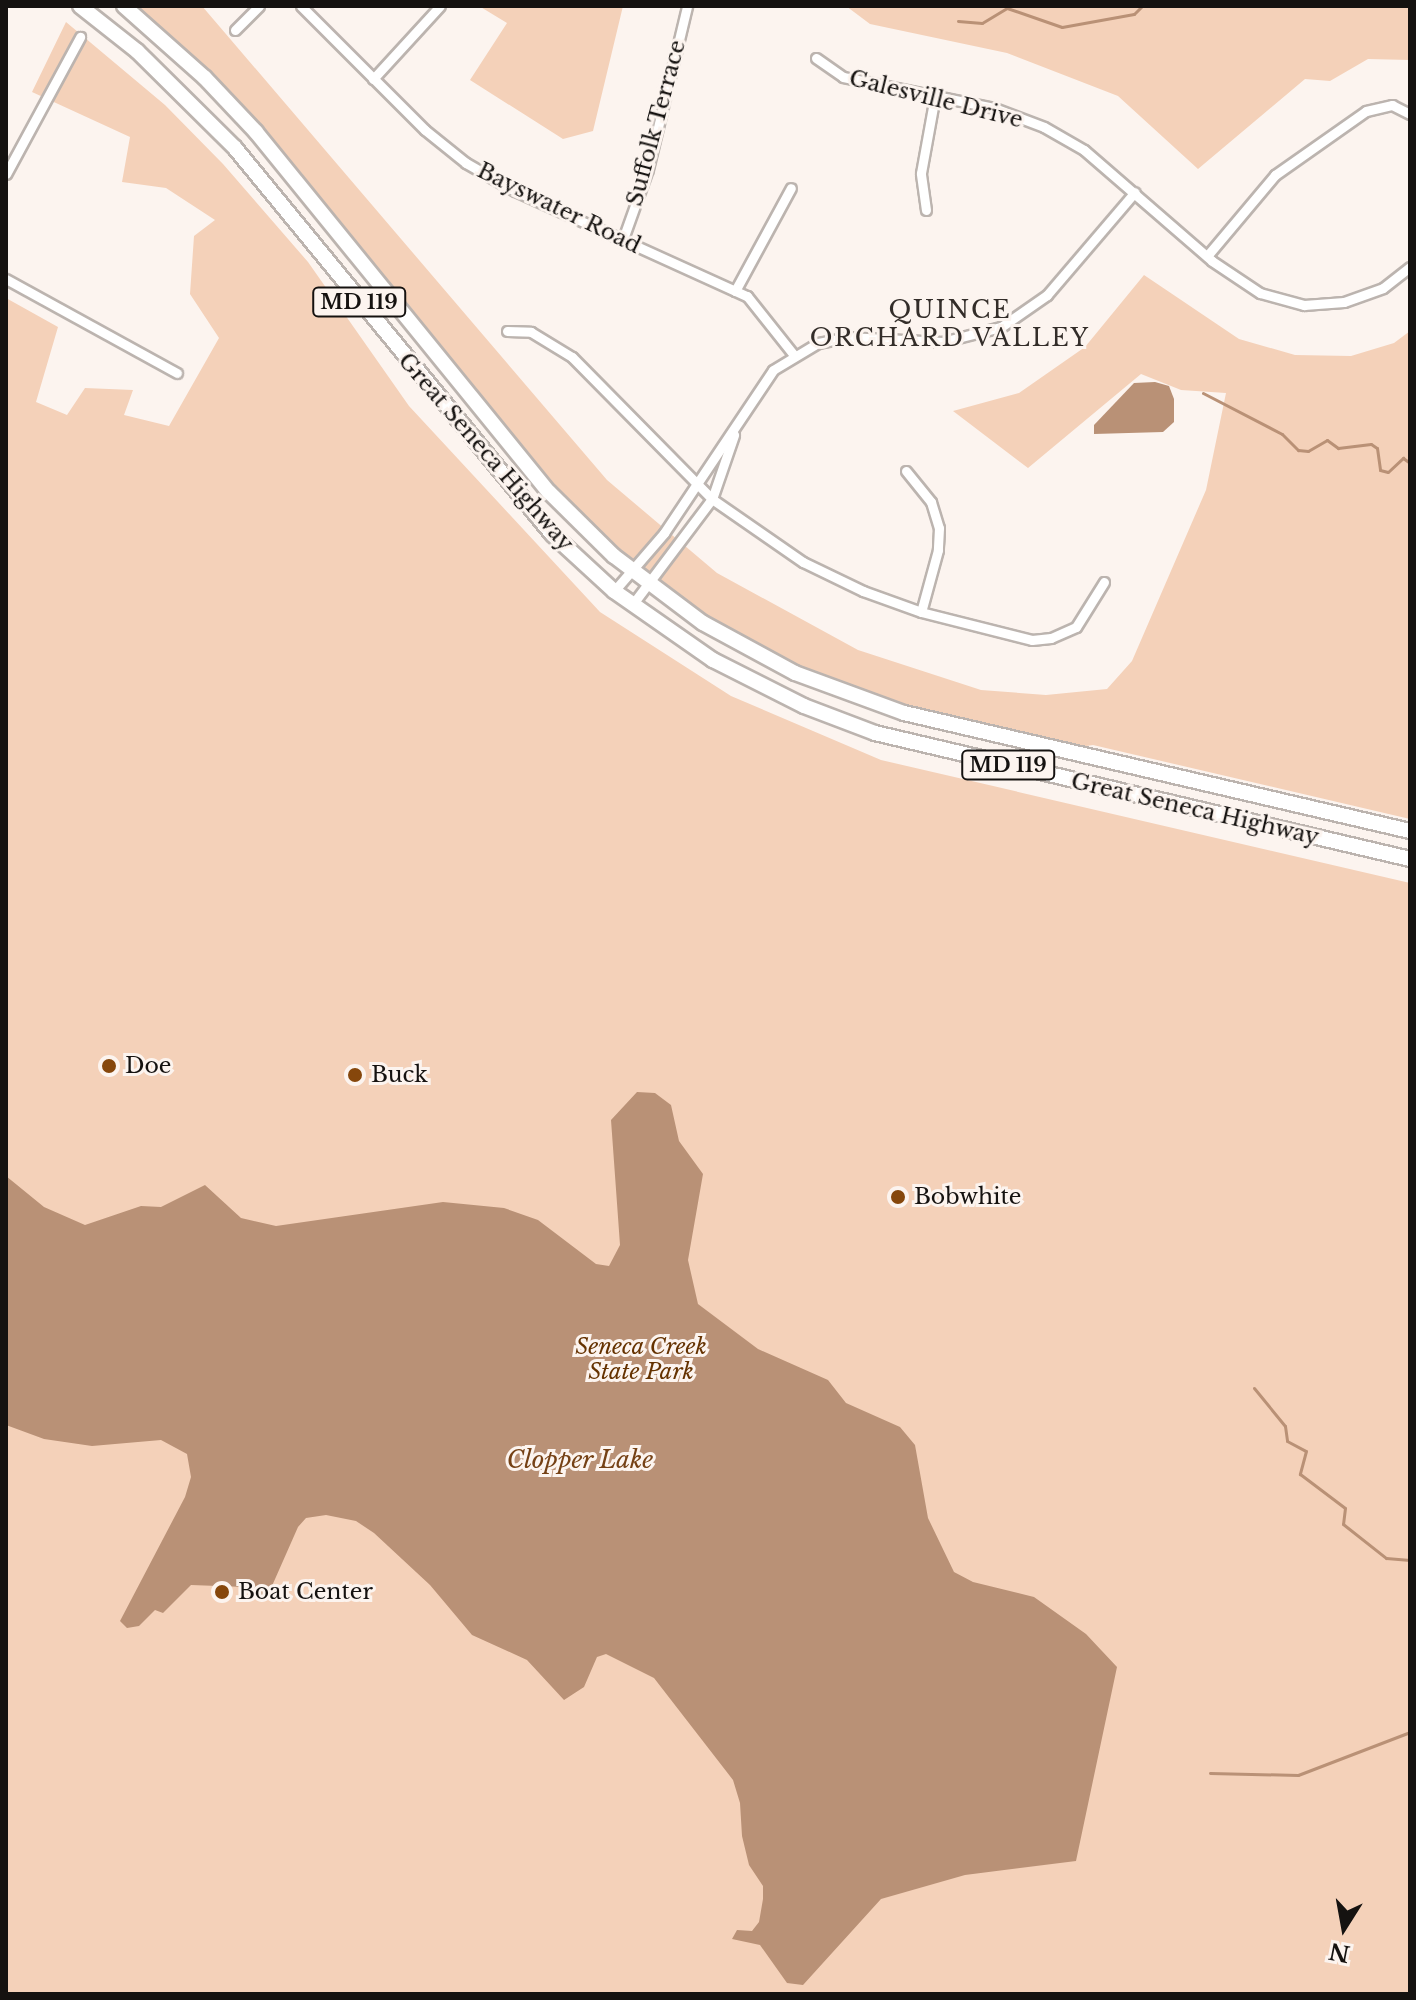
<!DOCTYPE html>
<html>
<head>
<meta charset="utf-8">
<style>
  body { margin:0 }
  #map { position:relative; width:1416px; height:2000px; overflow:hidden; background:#fcf4ef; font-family:"Libre Baskerville",serif }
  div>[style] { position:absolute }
  .green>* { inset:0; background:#f4d1b9 }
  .water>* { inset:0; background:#b99176 }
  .stream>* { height:3px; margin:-1.5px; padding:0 1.5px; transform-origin:1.5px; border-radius:1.5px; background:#b99176 }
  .roads { filter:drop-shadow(2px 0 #bcb4af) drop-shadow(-2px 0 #bcb4af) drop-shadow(0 2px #bcb4af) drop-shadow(0 -2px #bcb4af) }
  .minor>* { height:9px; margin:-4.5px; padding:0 4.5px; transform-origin:4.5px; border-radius:4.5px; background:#fff }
  .primary>* { height:14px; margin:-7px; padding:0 7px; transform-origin:7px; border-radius:7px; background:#fff }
  .dots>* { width:22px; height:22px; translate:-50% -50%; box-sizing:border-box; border:4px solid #fcf4ef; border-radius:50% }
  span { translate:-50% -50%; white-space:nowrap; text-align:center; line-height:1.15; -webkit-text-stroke:6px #fcf4ef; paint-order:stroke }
  .shield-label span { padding:2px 6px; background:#fcf4ef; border:2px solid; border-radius:6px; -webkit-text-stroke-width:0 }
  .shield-label { font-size:20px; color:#151210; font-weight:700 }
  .street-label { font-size:22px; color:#151210 }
  .poi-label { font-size:22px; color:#151210 }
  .left { translate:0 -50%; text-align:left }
  .park-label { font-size:22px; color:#653200; font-style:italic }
  .neighbourhood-label { font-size:24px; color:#332d29; letter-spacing:2px }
  .water-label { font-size:24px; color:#754115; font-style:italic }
  .frame { position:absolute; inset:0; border:8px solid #151210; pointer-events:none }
  .north { position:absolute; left:1304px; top:1888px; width:80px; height:80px; -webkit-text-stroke:6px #fcf4ef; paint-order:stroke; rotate:191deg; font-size:22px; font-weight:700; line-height:32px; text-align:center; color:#151210 }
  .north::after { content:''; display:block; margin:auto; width:28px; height:36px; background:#151210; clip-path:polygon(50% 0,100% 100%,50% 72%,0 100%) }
</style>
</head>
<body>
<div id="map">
  <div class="green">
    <i style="clip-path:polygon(120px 6px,202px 6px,607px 480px,717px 573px,858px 650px,981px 690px,1046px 695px,1107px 689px,1132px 661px,1206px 490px,1226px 393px,1181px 390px,1141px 374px,1028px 468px,953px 411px,1019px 393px,1085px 347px,1144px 275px,1239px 339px,1295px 355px,1351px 356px,1394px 343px,1410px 331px,1410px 819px,1093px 745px,1059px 750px,887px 708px,725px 637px,614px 556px,205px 78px)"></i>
    <i style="clip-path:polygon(479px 6px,623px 6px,593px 131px,563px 139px,470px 80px,507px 23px)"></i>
    <i style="clip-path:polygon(846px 6px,1410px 6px,1410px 60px,1368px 59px,1330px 81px,1305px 79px,1198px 169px,1118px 96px,1007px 53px,870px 24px)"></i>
    <i style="clip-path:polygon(66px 22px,165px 105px,223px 164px,308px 262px,409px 406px,600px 612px,731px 696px,881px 760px,1410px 883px,1410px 1994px,6px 1994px,6px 298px,58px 327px,36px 402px,67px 415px,85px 388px,133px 390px,124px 415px,169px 426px,219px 338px,190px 294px,194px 236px,215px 220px,166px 188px,122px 182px,130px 137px,32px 92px)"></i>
  </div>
  <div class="water">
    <i style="clip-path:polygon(1155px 382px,1169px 386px,1174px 399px,1174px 422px,1163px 432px,1094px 434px,1094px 425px,1134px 383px)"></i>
    <i style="clip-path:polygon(637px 1092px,655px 1093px,671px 1105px,679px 1141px,703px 1174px,688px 1260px,698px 1304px,758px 1349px,828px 1380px,846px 1403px,900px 1427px,915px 1445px,928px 1518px,954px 1572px,973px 1582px,1034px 1597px,1086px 1634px,1117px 1667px,1076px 1861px,965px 1875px,881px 1899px,803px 1985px,787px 1983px,760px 1945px,732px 1939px,737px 1930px,752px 1931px,759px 1922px,763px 1899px,763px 1886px,749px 1865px,742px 1836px,740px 1803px,733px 1780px,654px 1678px,606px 1654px,597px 1657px,584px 1687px,564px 1700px,527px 1660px,472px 1635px,430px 1585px,374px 1533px,356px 1521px,326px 1515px,306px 1518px,298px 1527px,268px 1595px,262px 1597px,245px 1587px,191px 1585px,163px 1613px,155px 1610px,139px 1626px,127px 1628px,120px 1621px,185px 1497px,191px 1477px,187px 1454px,161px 1440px,92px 1446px,44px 1439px,6px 1425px,6px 1176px,44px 1207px,85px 1225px,141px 1206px,161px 1207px,205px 1185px,241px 1218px,276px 1226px,443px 1202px,504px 1208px,538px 1220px,596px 1264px,609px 1266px,620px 1245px,611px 1120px)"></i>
  </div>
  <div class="stream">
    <i style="left:958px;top:21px;width:24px;rotate:5deg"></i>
    <i style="left:982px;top:23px;width:29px;rotate:-31deg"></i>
    <i style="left:1007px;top:8px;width:58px;rotate:19.1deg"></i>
    <i style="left:1062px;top:27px;width:73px;rotate:-10.2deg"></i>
    <i style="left:1134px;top:14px;width:11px;rotate:-45deg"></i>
    <i style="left:1203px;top:393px;width:89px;rotate:27.4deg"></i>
    <i style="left:1282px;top:434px;width:23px;rotate:45deg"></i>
    <i style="left:1298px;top:450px;width:10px;rotate:6deg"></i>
    <i style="left:1308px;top:451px;width:22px;rotate:-30deg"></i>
    <i style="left:1327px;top:440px;width:14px;rotate:36deg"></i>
    <i style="left:1338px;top:448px;width:33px;rotate:-7deg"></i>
    <i style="left:1371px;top:444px;width:7px;rotate:34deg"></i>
    <i style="left:1377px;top:448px;width:22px;rotate:82deg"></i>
    <i style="left:1380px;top:470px;width:8px;rotate:14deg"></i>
    <i style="left:1388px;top:472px;width:21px;rotate:-43deg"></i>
    <i style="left:1403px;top:458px;width:9px;rotate:36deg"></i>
    <i style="left:1254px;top:1388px;width:49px;rotate:50.8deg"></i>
    <i style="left:1285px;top:1426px;width:15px;rotate:82deg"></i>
    <i style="left:1287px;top:1441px;width:21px;rotate:28deg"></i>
    <i style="left:1306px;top:1451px;width:24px;rotate:105deg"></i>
    <i style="left:1300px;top:1474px;width:56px;rotate:37.1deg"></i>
    <i style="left:1345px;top:1508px;width:16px;rotate:97deg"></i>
    <i style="left:1343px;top:1524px;width:55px;rotate:38.3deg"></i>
    <i style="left:1386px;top:1558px;width:24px;rotate:5deg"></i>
    <i style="left:1210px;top:1773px;width:88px;rotate:1.3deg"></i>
    <i style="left:1298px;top:1775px;width:120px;rotate:-21deg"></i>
  </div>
  <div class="roads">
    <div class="minor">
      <i style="left:301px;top:6px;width:175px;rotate:45deg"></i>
      <i style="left:425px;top:130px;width:53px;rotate:38.8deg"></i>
      <i style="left:466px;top:163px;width:56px;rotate:29.7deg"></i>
      <i style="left:515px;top:191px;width:255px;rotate:24.4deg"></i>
      <i style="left:747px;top:296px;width:75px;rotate:51.5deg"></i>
      <i style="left:235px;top:30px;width:34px;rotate:-45deg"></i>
      <i style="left:816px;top:58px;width:33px;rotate:35deg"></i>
      <i style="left:843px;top:77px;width:154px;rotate:11.6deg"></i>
      <i style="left:994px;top:108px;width:53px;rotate:20.8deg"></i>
      <i style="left:1044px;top:127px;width:46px;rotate:29.9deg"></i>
      <i style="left:1084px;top:150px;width:169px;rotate:40.9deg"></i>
      <i style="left:1212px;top:261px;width:58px;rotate:33.7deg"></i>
      <i style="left:1260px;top:293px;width:46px;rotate:15.3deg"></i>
      <i style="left:1304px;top:305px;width:40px;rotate:-4.3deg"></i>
      <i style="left:1344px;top:302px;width:41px;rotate:-19.7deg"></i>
      <i style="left:1383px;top:288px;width:34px;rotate:-38deg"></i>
      <i style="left:373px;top:79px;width:99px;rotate:-47.5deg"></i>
      <i style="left:6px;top:174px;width:156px;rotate:-61.6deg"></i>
      <i style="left:926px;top:210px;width:37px;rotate:-98deg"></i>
      <i style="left:921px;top:173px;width:78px;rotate:-79.7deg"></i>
      <i style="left:623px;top:239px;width:74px;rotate:-70.3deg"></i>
      <i style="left:648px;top:169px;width:168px;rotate:-76.5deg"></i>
      <i style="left:1207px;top:256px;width:106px;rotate:-50deg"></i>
      <i style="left:1275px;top:175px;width:111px;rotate:-35.1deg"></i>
      <i style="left:1366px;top:111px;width:27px;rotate:-13deg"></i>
      <i style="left:1392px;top:105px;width:20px;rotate:27deg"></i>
      <i style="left:6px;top:279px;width:195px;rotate:28.8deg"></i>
      <i style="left:735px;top:291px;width:117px;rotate:-61.5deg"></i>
      <i style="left:507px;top:331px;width:24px;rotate:2deg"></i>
      <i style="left:531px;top:332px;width:48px;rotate:31.4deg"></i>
      <i style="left:572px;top:357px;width:199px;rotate:45.4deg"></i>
      <i style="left:712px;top:499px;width:111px;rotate:34.7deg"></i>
      <i style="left:803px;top:562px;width:67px;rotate:25.8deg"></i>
      <i style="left:863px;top:591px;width:62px;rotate:19.9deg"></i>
      <i style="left:921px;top:612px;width:114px;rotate:14.2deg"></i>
      <i style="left:1032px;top:640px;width:19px;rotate:-6deg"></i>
      <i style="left:1051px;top:638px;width:27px;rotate:-24deg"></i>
      <i style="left:1076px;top:627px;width:53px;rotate:-58.1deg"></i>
      <i style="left:906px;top:471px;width:40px;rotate:51deg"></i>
      <i style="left:931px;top:502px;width:27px;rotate:73deg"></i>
      <i style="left:939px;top:528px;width:22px;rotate:93deg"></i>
      <i style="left:938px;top:550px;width:64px;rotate:105.3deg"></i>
      <i style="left:614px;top:591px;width:77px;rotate:-49.2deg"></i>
      <i style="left:664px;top:533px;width:196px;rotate:-56.2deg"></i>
      <i style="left:773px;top:370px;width:52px;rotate:-31deg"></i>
      <i style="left:818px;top:343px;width:31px;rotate:-11deg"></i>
      <i style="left:848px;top:337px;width:94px;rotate:3deg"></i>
      <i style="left:942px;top:342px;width:61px;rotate:-14.3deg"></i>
      <i style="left:1001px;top:327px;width:56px;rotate:-34.8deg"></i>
      <i style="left:1047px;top:295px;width:135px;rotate:-49.5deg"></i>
      <i style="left:632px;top:605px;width:133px;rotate:-53deg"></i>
      <i style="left:712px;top:499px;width:68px;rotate:-71deg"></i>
    </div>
    <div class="primary">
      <i style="left:80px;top:6px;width:73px;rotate:38.3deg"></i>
      <i style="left:137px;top:51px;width:138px;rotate:44.7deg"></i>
      <i style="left:235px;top:148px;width:499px;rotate:50.6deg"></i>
      <i style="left:552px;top:534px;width:84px;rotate:42.6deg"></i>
      <i style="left:614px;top:591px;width:121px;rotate:34.9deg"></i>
      <i style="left:713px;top:660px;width:102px;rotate:26.8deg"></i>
      <i style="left:804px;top:706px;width:76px;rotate:20.8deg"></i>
      <i style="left:875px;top:733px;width:550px;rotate:13.25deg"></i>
      <i style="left:124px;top:6px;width:108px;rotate:41.6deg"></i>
      <i style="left:205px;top:78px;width:74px;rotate:46.6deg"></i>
      <i style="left:256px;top:132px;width:464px;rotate:50.9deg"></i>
      <i style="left:549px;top:492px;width:91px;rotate:44.6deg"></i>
      <i style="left:614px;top:556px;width:111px;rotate:37deg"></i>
      <i style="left:703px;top:623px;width:105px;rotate:28.5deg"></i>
      <i style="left:795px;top:673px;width:116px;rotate:20.2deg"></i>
      <i style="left:904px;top:713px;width:520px;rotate:13.13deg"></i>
    </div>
  </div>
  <div class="dots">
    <i style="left:109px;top:1066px;background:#86470c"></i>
    <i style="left:355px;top:1075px;background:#86470c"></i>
    <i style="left:898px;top:1197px;background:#86470c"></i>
    <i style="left:222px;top:1592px;background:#86470c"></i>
  </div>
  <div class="shield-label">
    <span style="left:359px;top:302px">MD 119</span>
    <span style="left:1008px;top:765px">MD 119</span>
  </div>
  <div class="street-label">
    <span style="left:936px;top:99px;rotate:14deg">Galesville Drive</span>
    <span style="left:656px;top:123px;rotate:-75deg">Suffolk Terrace</span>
    <span style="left:559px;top:208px;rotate:26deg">Bayswater Road</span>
    <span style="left:486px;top:452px;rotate:49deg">Great Seneca Highway</span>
    <span style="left:1195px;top:809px;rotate:13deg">Great Seneca Highway</span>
  </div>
  <div class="poi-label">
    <span class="left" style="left:125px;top:1066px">Doe</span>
    <span class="left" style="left:371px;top:1075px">Buck</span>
    <span class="left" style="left:914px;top:1197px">Bobwhite</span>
    <span class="left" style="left:238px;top:1592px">Boat Center</span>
  </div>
  <div class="park-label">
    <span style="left:641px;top:1359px">Seneca Creek<br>State Park</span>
  </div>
  <div class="neighbourhood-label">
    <span style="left:950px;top:324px">QUINCE<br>ORCHARD VALLEY</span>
  </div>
  <div class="water-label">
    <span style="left:580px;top:1460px">Clopper Lake</span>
  </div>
  <div class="frame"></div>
  <div class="north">N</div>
</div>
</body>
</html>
